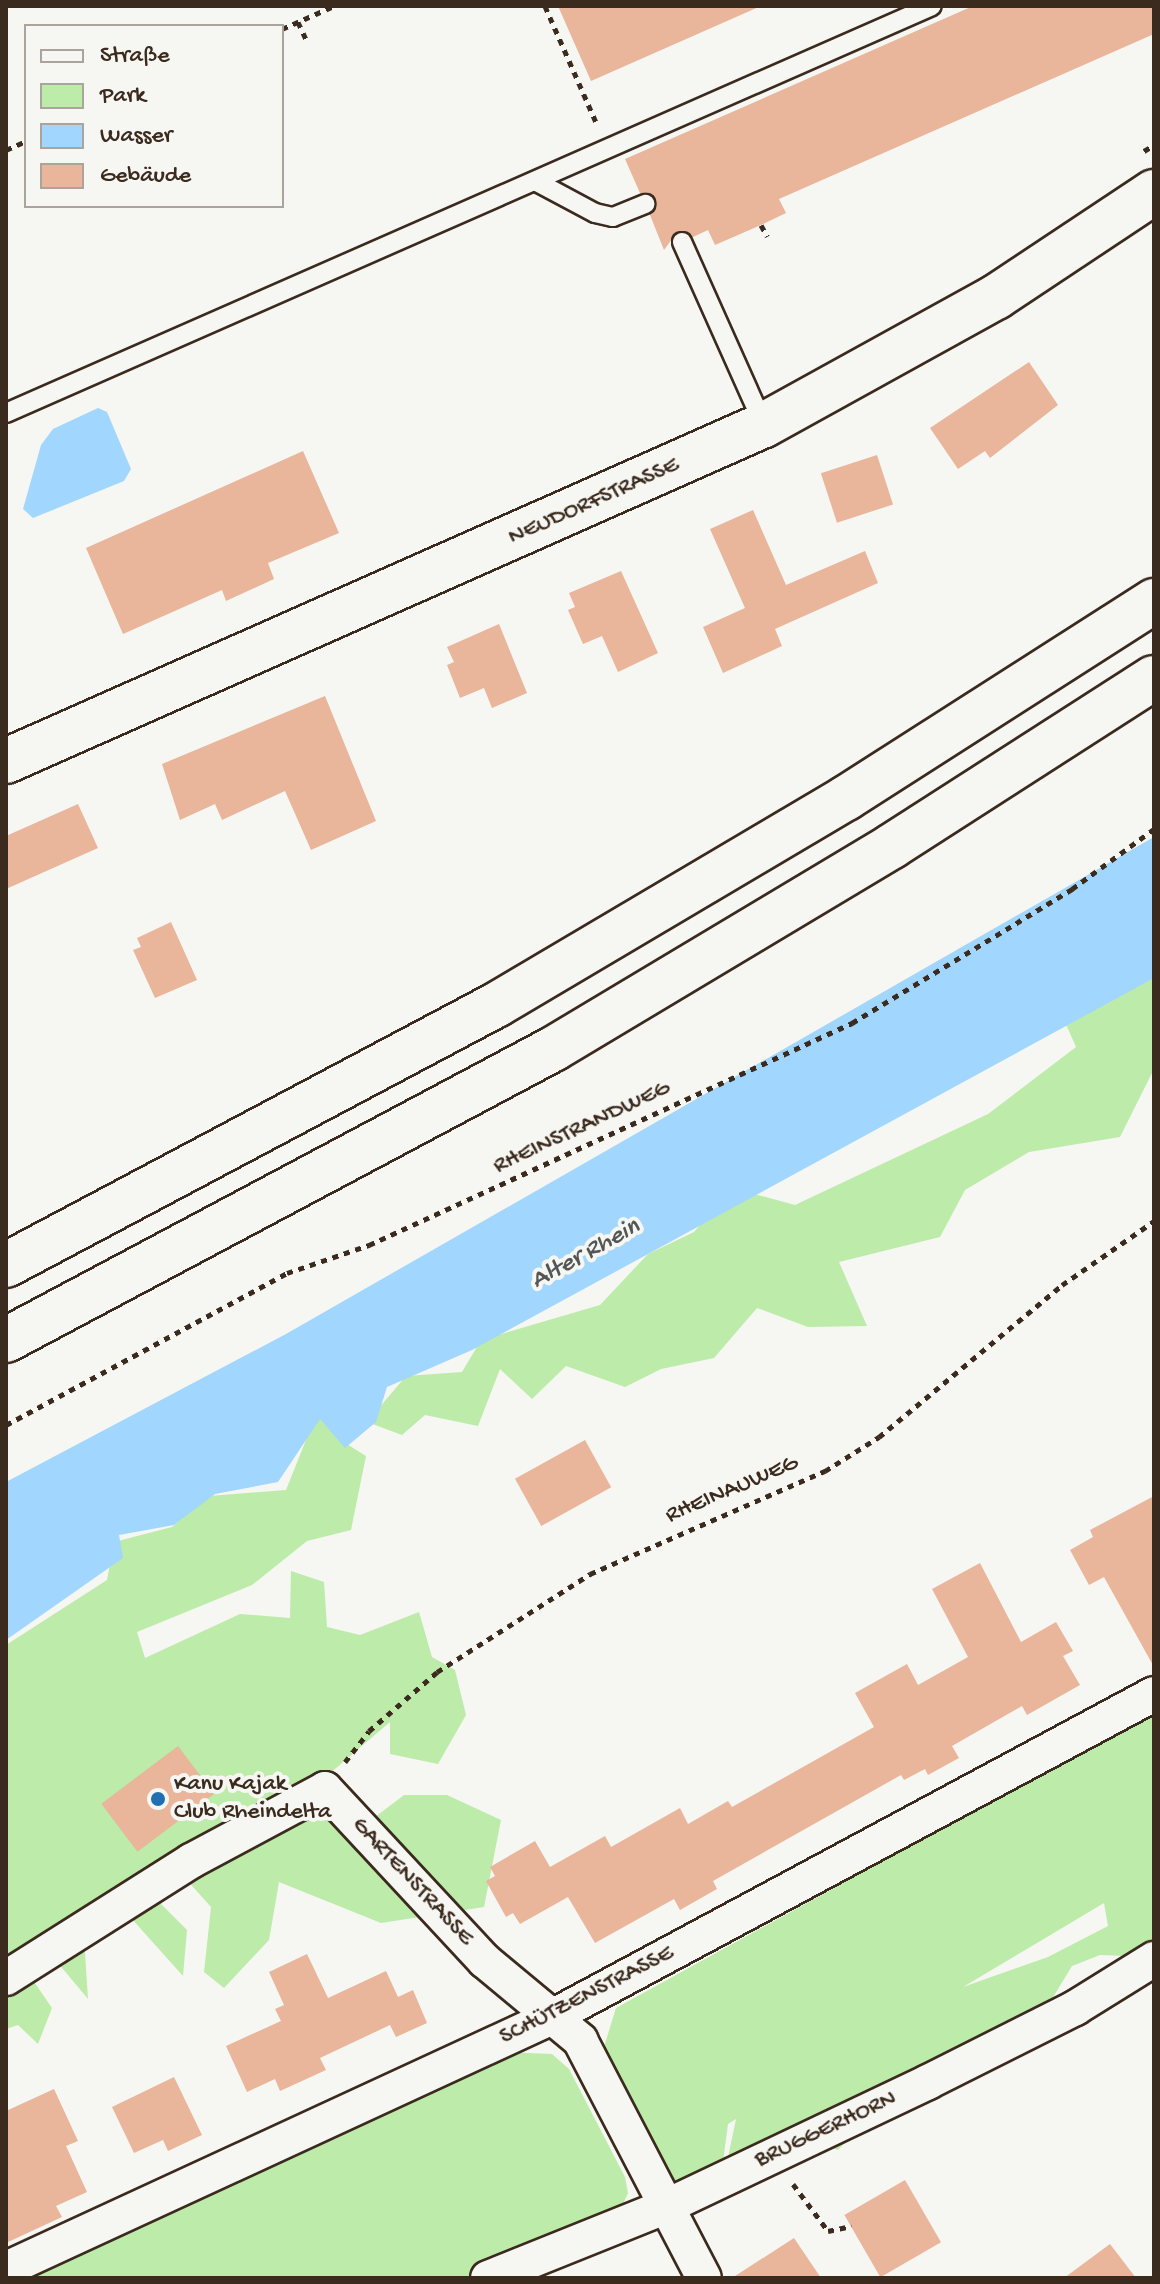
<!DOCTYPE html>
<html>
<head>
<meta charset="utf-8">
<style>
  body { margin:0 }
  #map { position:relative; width:1160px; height:2284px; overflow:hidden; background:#f6f6f2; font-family:"Gochi Hand",sans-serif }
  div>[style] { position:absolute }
  .green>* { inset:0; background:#bdeba9 }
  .water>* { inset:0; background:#a0d6ff }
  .building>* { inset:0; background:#e9b59b; transform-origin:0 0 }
  .path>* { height:5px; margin-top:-2.5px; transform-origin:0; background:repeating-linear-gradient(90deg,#3b2a1e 0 6px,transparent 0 12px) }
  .roads { filter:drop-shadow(2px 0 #3b2a1e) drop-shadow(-2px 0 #3b2a1e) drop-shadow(0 2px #3b2a1e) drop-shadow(0 -2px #3b2a1e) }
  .service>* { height:18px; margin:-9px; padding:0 9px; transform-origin:9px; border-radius:9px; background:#f6f6f2 }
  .minor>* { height:34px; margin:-17px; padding:0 17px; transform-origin:17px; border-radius:17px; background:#f6f6f2 }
  .secondary>* { height:44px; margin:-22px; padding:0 22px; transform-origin:22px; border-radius:22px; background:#f6f6f2 }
  .motorway>* { height:44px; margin:-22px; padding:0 22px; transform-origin:22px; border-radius:22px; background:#f6f6f2 }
  .dots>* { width:22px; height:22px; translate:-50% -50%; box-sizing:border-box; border:4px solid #f6f6f2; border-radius:50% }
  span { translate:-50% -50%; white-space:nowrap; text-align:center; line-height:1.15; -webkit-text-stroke:8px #f6f6f2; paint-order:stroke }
  .street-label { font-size:24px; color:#3b2a1e }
  .poi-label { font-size:24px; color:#3b2a1e }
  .left { translate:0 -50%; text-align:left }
  .water-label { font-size:26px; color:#545556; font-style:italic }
  .frame { position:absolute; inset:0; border:8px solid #3b2a1e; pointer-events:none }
  .legend { position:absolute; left:24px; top:24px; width:260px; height:184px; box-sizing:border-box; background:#f6f6f2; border:2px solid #aba49d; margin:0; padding:10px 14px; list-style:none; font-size:24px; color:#3b2a1e }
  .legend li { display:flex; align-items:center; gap:16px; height:40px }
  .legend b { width:40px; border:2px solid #aba49d }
</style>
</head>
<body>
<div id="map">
  <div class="green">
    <i style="clip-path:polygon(1154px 967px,1154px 1069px,1120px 1137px,1029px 1152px,965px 1190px,940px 1237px,839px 1262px,867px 1326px,808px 1327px,757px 1308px,714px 1358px,661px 1369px,625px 1387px,566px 1366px,532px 1399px,500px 1369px,478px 1426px,425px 1415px,402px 1435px,367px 1422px,406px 1376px,462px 1372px,481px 1340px,600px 1305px,648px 1254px,694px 1232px,732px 1188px,795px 1205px,988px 1114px,1076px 1047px,1057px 1004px)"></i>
    <i style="clip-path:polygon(318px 1410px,345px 1443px,366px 1456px,351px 1530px,307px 1541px,252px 1585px,137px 1632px,145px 1658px,240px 1614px,290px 1618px,291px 1571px,324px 1582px,327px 1627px,360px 1635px,419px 1612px,432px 1657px,455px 1670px,466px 1715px,438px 1764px,390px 1754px,390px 1722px,274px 1821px,318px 1818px,362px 1827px,404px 1795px,447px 1795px,501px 1820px,484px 1907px,381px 1923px,279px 1882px,269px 1940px,224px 1988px,204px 1972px,211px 1907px,177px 1869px,146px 1889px,187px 1930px,183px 1976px,123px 1909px,83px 1922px,88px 1999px,48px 1951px,28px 1973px,52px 2008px,38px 2044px,18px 2025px,6px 2029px,6px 1645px,107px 1580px,114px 1542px,172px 1527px,209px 1496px,286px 1490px)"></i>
    <i style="clip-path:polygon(evenodd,1154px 1712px,1154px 1957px,1100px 1955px,1072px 1966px,1044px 2012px,969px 2070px,920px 2065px,838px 2150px,801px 2140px,723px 2181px,736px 2119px,728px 2124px,722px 2169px,689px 2184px,674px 2183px,603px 2050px,616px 2008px,1154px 1712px,1104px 1903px,1108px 1926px,1048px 1957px,963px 1987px,1104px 1903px)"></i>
    <i style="clip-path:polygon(501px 2052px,552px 2054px,569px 2069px,625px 2177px,628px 2193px,620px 2211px,470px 2278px,19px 2278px)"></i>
  </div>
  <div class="water">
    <i style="clip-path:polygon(98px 408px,107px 412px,131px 469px,124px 481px,33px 518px,23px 509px,41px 445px,53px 429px)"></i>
    <i style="clip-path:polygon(1154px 837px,1154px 978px,472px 1350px,387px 1387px,376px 1422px,345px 1448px,320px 1419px,278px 1482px,215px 1494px,174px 1525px,119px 1535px,123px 1558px,6px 1640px,6px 1482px,286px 1334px)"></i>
  </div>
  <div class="building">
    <i style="clip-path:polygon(558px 6px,761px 6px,591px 81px)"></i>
    <i style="clip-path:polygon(973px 6px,1154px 6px,1154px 34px,779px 199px,786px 213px,761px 225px,715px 245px,708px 230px,693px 237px,678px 231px,664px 250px,650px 215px,656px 199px,640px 193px,625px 159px)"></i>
    <i style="clip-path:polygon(1029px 362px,1058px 405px,990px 458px,985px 451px,958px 469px,930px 428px)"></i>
    <i style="clip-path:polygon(303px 451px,339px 533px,268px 563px,274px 579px,226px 601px,222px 590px,123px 634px,86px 548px)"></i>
    <i style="left:877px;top:455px;width:52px;height:59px;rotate:72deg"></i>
    <i style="clip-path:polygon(753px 510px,786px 585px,865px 551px,878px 583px,775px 629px,782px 646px,723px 673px,703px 627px,745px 608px,710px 529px)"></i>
    <i style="clip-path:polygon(621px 571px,658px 653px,618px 672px,602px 636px,583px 644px,568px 610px,575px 607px,569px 593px)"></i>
    <i style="clip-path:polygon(499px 624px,527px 693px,492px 708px,484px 688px,460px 698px,447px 665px,454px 662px,447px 647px)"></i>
    <i style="clip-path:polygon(325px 696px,376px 821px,311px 850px,285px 791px,222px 820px,215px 804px,180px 820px,162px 764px)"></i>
    <i style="clip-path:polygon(78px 804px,98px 848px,6px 889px,6px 836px)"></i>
    <i style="clip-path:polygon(171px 922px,197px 980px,155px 998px,133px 950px,141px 947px,137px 938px)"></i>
    <i style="left:585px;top:1440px;width:54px;height:80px;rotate:61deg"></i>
    <i style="clip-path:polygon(1154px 1496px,1154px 1667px,1104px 1577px,1089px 1585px,1070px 1550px,1093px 1537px,1090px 1530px)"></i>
    <i style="clip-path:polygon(980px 1563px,1021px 1642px,1056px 1622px,1073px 1651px,1063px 1656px,1080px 1685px,1027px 1715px,1022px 1706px,952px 1746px,959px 1758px,928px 1775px,925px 1769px,904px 1780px,901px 1775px,713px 1881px,717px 1889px,680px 1910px,674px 1899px,595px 1943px,568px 1897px,520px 1924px,513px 1913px,506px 1917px,486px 1881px,495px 1876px,490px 1867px,535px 1841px,550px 1867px,605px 1836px,611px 1847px,680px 1808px,688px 1824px,728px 1801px,732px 1807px,874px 1727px,855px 1693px,907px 1664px,918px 1685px,968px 1657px,932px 1589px)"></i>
    <i style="left:178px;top:1746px;width:60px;height:96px;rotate:53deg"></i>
    <i style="clip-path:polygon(307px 1954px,328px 1998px,386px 1971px,398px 1997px,413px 1990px,427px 2023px,396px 2037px,390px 2025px,320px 2058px,326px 2070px,280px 2091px,275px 2079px,247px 2092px,226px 2046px,281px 2021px,275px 2009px,284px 2005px,269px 1972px)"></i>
    <i style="clip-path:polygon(174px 2077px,202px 2135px,168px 2151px,163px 2140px,134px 2153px,112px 2107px)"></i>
    <i style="clip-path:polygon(54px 2089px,78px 2141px,66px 2146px,87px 2192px,56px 2206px,62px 2217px,6px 2243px,6px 2111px)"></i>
    <i style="left:905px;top:2180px;width:72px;height:70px;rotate:60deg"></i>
    <i style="clip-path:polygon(794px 2238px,821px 2278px,732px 2278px)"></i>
    <i style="clip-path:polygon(1110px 2244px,1136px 2278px,1064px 2278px)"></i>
  </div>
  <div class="path">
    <i style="left:545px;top:6px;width:127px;rotate:66.3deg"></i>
    <i style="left:298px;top:22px;width:19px;rotate:65deg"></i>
    <i style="left:282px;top:29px;width:57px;rotate:-23.9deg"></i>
    <i style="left:6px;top:150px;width:22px;rotate:-24deg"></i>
    <i style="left:1144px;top:151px;width:12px;rotate:-31deg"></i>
    <i style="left:761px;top:225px;width:13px;rotate:61deg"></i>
    <i style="left:6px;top:1425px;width:319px;rotate:-28.4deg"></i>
    <i style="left:287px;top:1273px;width:87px;rotate:-18.9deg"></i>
    <i style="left:369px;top:1245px;width:532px;rotate:-24.68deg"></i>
    <i style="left:852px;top:1023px;width:258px;rotate:-31.3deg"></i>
    <i style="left:1072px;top:889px;width:102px;rotate:-36.2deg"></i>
    <i style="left:345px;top:1762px;width:39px;rotate:-52deg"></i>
    <i style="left:369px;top:1731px;width:90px;rotate:-40.9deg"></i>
    <i style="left:437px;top:1672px;width:182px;rotate:-32.6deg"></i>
    <i style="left:590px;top:1574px;width:257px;rotate:-23.7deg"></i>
    <i style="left:825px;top:1471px;width:64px;rotate:-32.2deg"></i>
    <i style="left:879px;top:1437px;width:238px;rotate:-39.7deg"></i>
    <i style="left:1062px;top:1285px;width:112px;rotate:-34.8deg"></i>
    <i style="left:793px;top:2184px;width:59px;rotate:53.3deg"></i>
    <i style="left:828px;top:2231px;width:24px;rotate:-12deg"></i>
  </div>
  <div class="roads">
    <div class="service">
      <i style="left:537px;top:182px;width:66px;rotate:28.1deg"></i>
      <i style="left:595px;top:213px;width:18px;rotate:13deg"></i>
      <i style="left:613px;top:217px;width:35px;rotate:-22deg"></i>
      <i style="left:682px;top:242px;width:201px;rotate:65.9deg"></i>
      <i style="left:6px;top:413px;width:1011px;rotate:-23.73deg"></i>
    </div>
    <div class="minor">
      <i style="left:6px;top:1978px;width:219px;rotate:-32.3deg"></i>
      <i style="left:191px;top:1861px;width:152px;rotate:-28.2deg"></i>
      <i style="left:325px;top:1789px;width:235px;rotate:47.1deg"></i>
      <i style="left:485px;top:1961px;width:124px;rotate:39.7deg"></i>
      <i style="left:580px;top:2040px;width:268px;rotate:62.5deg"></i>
      <i style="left:6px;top:2269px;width:599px;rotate:-24.77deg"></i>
      <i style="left:550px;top:2018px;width:685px;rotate:-28.21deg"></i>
      <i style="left:488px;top:2278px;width:191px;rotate:-21.9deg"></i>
      <i style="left:665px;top:2207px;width:291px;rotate:-25.4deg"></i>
      <i style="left:928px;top:2082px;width:165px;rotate:-26.7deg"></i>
      <i style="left:1075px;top:2008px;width:93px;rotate:-31.8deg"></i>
    </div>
    <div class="secondary">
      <i style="left:6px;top:761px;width:829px;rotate:-23.91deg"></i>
      <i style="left:764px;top:425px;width:265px;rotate:-28.9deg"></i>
      <i style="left:996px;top:297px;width:190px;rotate:-33.6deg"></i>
    </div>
    <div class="motorway">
      <i style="left:6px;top:1265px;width:555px;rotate:-27.95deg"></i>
      <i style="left:496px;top:1005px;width:407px;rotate:-30.6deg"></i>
      <i style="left:846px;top:798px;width:366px;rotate:-32.6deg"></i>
      <i style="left:6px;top:1340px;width:620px;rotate:-28.01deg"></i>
      <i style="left:553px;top:1049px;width:395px;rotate:-30.9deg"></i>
      <i style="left:892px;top:846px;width:311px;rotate:-32.7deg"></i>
    </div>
  </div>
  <div class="dots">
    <i style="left:158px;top:1799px;background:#1f6fb2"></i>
  </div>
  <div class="street-label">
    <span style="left:594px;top:502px;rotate:-24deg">NEUDORFSTRASSE</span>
    <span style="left:582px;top:1128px;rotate:-25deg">RHEINSTRANDWEG</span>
    <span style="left:732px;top:1490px;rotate:-23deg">RHEINAUWEG</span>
    <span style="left:412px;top:1882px;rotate:47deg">GARTENSTRASSE</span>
    <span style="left:587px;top:1996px;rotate:-27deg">SCHÜTZENSTRASSE</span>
    <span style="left:826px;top:2130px;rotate:-25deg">BRUGGERHORN</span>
  </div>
  <div class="poi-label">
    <span class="left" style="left:174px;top:1799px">Kanu Kajak<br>Club Rheindelta</span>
  </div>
  <div class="water-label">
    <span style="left:586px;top:1255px;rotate:-29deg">Alter Rhein</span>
  </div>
  <div class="frame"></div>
  <ul class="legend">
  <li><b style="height:10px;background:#f6f6f2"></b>Straße</li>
  <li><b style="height:22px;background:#bdeba9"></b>Park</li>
  <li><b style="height:22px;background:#a0d6ff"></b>Wasser</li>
  <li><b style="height:22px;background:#e9b59b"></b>Gebäude</li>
  </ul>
</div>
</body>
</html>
